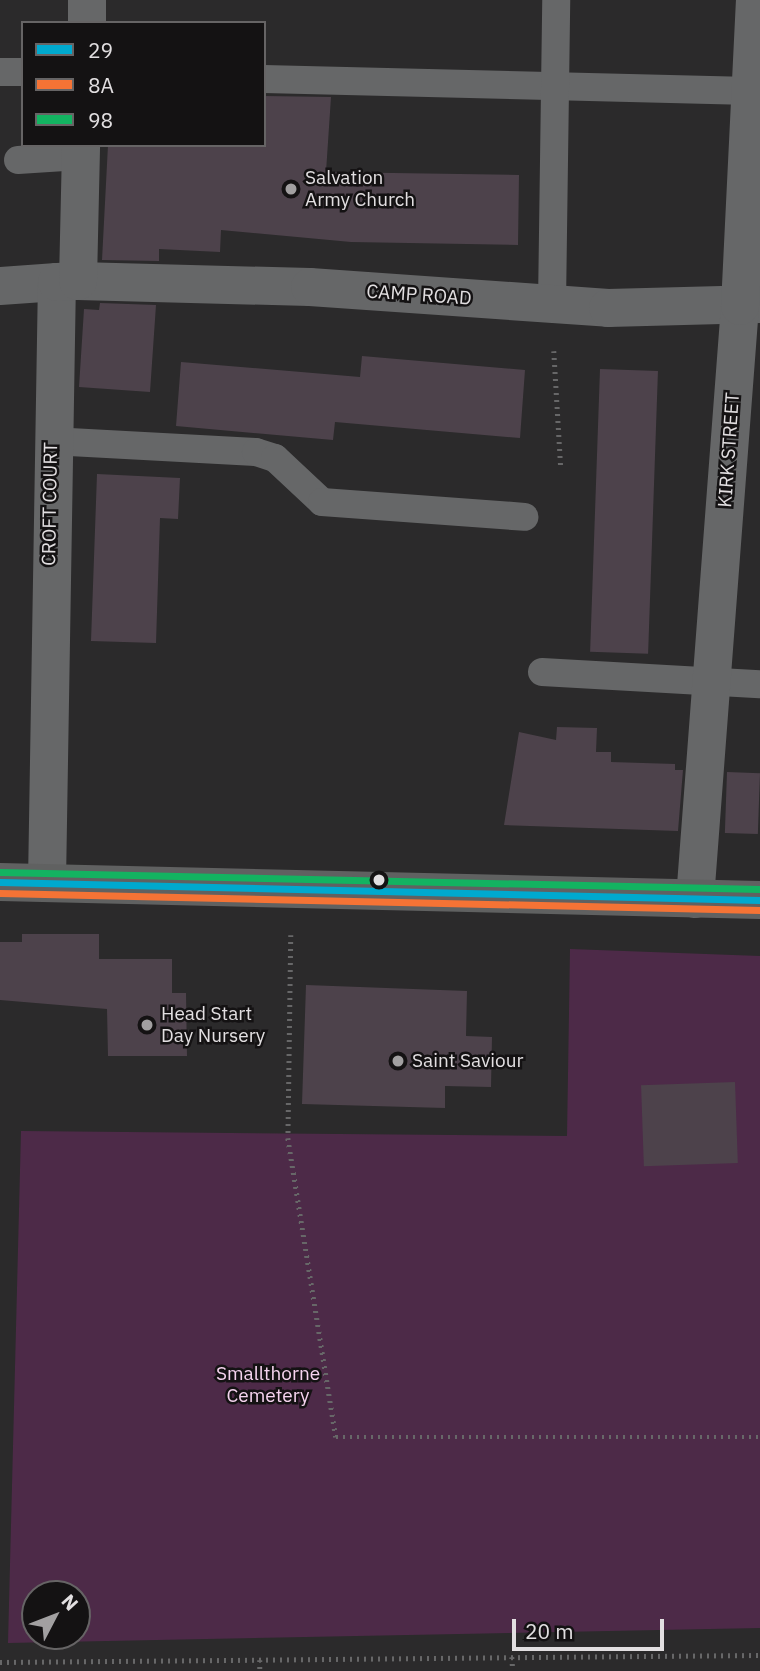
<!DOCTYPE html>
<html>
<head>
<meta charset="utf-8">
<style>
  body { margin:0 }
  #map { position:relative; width:760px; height:1671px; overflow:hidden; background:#2b2a2b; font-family:"IBM Plex Sans",sans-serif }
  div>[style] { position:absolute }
  .green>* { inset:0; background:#4d2a48 }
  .building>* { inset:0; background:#4d424b; transform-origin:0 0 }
  .path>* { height:4.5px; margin-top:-2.25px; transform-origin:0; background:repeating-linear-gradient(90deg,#676768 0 2px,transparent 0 7px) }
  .service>* { height:28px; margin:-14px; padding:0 14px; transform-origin:14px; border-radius:14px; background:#666768 }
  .minor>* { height:38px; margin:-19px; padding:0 19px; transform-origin:19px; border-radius:19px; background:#666768 }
  .secondary>* { height:38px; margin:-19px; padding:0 19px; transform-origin:19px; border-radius:19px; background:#606161 }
  .bus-1>* { height:7px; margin:-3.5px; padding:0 3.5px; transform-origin:3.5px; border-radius:3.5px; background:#00a9ce }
  .bus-2>* { height:7px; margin:-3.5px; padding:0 3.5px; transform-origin:3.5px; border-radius:3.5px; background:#f57335 }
  .bus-3>* { height:7px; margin:-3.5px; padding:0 3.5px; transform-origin:3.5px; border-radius:3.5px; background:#13b361 }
  .dots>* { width:19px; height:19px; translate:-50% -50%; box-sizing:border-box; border:4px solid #141213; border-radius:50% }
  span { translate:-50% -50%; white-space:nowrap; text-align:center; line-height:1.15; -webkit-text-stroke:5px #141213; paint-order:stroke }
  .poi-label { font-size:19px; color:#e2dfe1 }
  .left { translate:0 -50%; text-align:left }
  .street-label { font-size:19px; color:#e2dfe1 }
  .park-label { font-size:19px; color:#f6d4ef }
  .legend { position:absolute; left:21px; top:21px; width:245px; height:126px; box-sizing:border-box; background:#141213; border:2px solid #666465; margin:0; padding:9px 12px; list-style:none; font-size:21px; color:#e2dfe1 }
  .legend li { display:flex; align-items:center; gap:14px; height:35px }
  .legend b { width:35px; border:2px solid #666465 }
  .north { position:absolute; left:21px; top:1580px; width:70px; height:70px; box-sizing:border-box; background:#141213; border:2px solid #666465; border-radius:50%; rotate:48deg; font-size:19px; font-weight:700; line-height:28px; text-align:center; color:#e2dfe1 }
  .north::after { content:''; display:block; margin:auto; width:24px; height:32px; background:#a2a0a1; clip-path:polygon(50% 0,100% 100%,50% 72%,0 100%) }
  .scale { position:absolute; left:512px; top:1619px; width:152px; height:32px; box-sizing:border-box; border:4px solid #e2dfe1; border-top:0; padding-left:9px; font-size:21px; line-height:24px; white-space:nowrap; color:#e2dfe1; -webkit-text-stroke:5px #141213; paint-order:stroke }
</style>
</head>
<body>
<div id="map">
  <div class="green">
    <i style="clip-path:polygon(evenodd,570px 949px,760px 956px,760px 1628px,8px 1643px,21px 1131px,567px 1136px,570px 949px,35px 1594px,77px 1594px,77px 1636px,35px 1636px,35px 1594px)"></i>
  </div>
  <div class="building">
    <i style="clip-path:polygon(264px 96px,331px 97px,326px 172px,519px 175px,518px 245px,351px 242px,221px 230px,220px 252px,159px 249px,159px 261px,102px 260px,108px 145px,264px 145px)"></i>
    <i style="clip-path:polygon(100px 303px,156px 305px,150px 392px,79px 387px,84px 309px,99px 310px)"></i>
    <i style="clip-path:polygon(362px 356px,525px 370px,520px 438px,335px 422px,333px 440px,176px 426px,181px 362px,360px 377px)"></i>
    <i style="left:600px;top:369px;width:58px;height:283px;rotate:2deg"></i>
    <i style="clip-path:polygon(97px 474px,180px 478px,178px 519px,160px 518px,156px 643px,91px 641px)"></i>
    <i style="clip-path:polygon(557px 727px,597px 728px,596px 752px,611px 752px,611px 762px,675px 764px,675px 770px,683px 770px,678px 831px,504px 825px,519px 732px,556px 740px)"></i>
    <i style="left:727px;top:772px;width:33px;height:61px;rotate:2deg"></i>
    <i style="clip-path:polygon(22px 934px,99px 934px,99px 959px,172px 959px,172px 993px,186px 993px,187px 1056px,108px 1056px,107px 1009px,0 1000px,0 942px,22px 942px)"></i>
    <i style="clip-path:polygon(306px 985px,467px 991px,466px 1036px,492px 1037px,491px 1087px,445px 1086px,445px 1108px,302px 1104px)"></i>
    <i style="left:735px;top:1082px;width:81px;height:94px;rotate:88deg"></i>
  </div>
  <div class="path">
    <i style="left:554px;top:351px;width:118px;rotate:86.6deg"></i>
    <i style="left:291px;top:935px;width:203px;rotate:90.8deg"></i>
    <i style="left:288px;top:1138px;width:303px;rotate:80.9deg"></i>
    <i style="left:336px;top:1437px;width:424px"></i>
    <i style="left:512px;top:1657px;width:14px;rotate:86deg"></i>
    <i style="left:260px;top:1660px;width:11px;rotate:90deg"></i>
    <i style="left:0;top:1662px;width:760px;rotate:-0.53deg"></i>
  </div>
  <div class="service">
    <i style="left:0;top:72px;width:23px"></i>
    <i style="left:264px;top:79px;width:487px;rotate:1.4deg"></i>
    <i style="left:18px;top:160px;width:62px;rotate:-3.7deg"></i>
    <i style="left:552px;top:304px;width:304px;rotate:-89.2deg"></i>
    <i style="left:51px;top:441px;width:205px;rotate:3.1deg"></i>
    <i style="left:256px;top:452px;width:20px;rotate:18deg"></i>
    <i style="left:275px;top:458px;width:64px;rotate:43.1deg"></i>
    <i style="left:322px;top:502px;width:203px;rotate:4.2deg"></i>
    <i style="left:542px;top:672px;width:218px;rotate:3.2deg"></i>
  </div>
  <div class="minor">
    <i style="left:87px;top:23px;width:23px;rotate:-90deg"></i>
    <i style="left:78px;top:281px;width:232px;rotate:1.5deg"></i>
    <i style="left:310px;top:287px;width:299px;rotate:4deg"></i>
    <i style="left:608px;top:308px;width:152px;rotate:-1.5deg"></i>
    <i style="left:0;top:286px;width:57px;rotate:-4deg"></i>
    <i style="left:47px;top:882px;width:600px;rotate:-89.05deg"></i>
    <i style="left:57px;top:282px;width:21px;rotate:-3deg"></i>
    <i style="left:78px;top:281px;width:136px;rotate:-88.7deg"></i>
    <i style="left:695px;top:899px;width:595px;rotate:-85.66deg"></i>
    <i style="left:740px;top:306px;width:306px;rotate:-87.2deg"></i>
  </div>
  <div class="secondary">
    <i style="left:0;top:882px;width:760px;rotate:1.36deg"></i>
  </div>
  <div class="bus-1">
    <i style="left:0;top:882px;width:760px;rotate:1.36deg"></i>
  </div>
  <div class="bus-2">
    <i style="left:0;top:893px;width:760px;rotate:1.28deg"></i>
  </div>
  <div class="bus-3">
    <i style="left:0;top:872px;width:760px;rotate:1.28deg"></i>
  </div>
  <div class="dots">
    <i style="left:291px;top:189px;background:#a2a0a1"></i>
    <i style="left:379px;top:880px;background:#e2dfe1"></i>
    <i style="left:147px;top:1025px;background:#a2a0a1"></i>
    <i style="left:398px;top:1061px;background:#a2a0a1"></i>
  </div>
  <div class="poi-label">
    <span class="left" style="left:305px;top:189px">Salvation<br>Army Church</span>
    <span class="left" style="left:161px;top:1025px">Head Start<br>Day Nursery</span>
    <span class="left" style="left:412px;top:1061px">Saint Saviour</span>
  </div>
  <div class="street-label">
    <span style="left:419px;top:295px;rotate:4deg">CAMP ROAD</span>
    <span style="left:729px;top:450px;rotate:-86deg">KIRK STREET</span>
    <span style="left:50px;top:504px;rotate:-89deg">CROFT COURT</span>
  </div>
  <div class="park-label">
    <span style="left:268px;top:1385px">Smallthorne<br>Cemetery</span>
  </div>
  <ul class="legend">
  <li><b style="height:9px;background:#00a9ce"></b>29</li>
  <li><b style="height:9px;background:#f57335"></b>8A</li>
  <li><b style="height:9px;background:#13b361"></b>98</li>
  </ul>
  <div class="north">N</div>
  <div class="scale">20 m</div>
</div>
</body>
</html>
